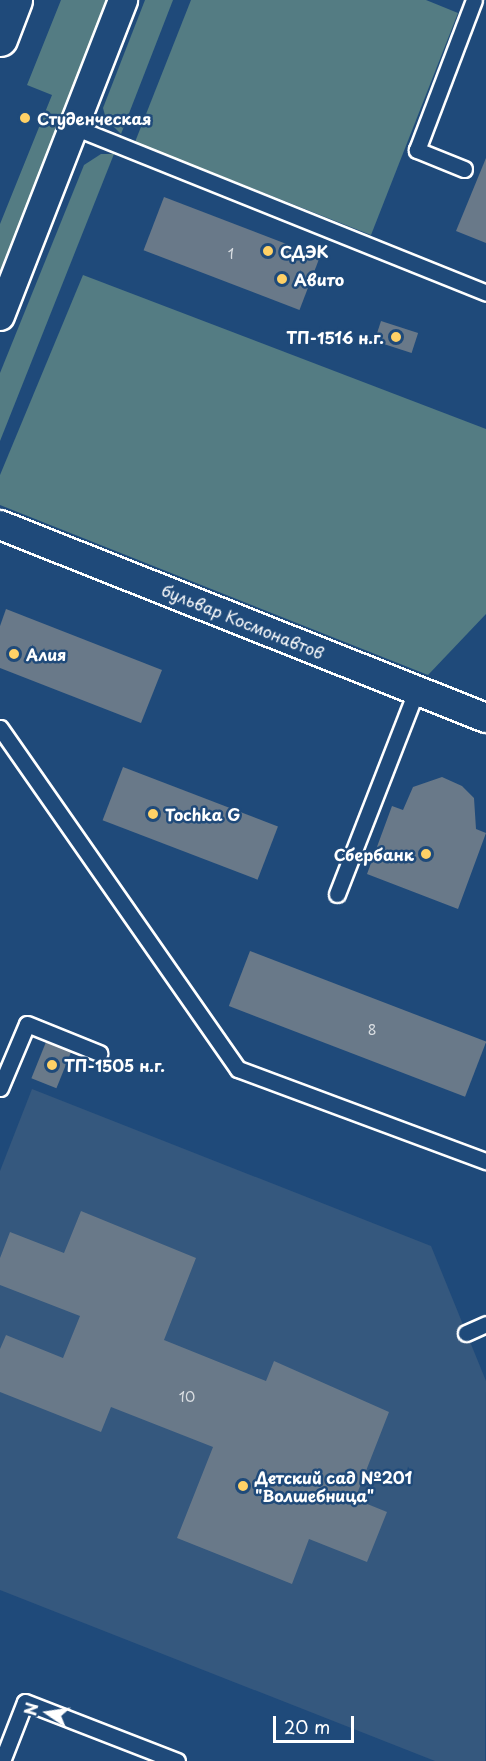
<!DOCTYPE html>
<html>
<head>
<meta charset="utf-8">
<style>
  body { margin:0 }
  #map { position:relative; width:486px; height:1761px; overflow:hidden; background:#1f4a7a; font-family:"Playpen Sans",sans-serif }
  div>[style] { position:absolute }
  .built>* { inset:0; background:#35587e }
  .green>* { inset:0; background:#547c83 }
  .building>* { inset:0; background:#697989; transform-origin:0 0 }
  .roads { filter:drop-shadow(2px 0 #fff) drop-shadow(-2px 0 #fff) drop-shadow(0 2px #fff) drop-shadow(0 -2px #fff) }
  .lane>* { height:15px; margin:-7.5px; padding:0 7.5px; transform-origin:7.5px; border-radius:7.5px; background:#1f4a7a }
  .street>* { height:28px; margin:-14px; padding:0 14px; transform-origin:14px; border-radius:14px; background:#1f4a7a }
  .secondary>* { height:33px; margin:-16.5px; padding:0 16.5px; transform-origin:16.5px; border-radius:16.5px; background:#1f4a7a }
  .dots>* { width:16px; height:16px; translate:-50% -50%; box-sizing:border-box; border:3px solid #1f4a7a; border-radius:50% }
  span { translate:-50% -50%; white-space:nowrap; text-align:center; line-height:1.15; -webkit-text-stroke:5px #1f4a7a; paint-order:stroke }
  .number-label { font-size:14px; color:#dadee2 }
  .number-label span { -webkit-text-stroke-width:0 }
  .poi-label { font-size:16px; color:#fff; font-weight:700 }
  .left { translate:0 -50%; text-align:left }
  .right { translate:-100% -50%; text-align:right }
  .street-label { font-size:16px; color:#fff }
  .north { position:absolute; left:18px; top:1683px; width:60px; height:60px; -webkit-text-stroke:4px #1f4a7a; paint-order:stroke; rotate:283deg; font-size:16px; font-weight:700; line-height:24px; text-align:center; color:#fff }
  .north::after { content:''; display:block; margin:auto; width:21px; height:27px; background:#fff; clip-path:polygon(50% 0,100% 100%,50% 72%,0 100%) }
  .scale { position:absolute; left:273px; top:1716px; width:81px; height:27px; box-sizing:border-box; border:3px solid #fff; border-top:0; padding-left:8px; font-size:18px; line-height:21px; white-space:nowrap; color:#fff; -webkit-text-stroke:4px #1f4a7a; paint-order:stroke }
</style>
</head>
<body>
<div id="map">
  <div class="built">
    <i style="clip-path:polygon(32px 1089px,431px 1246px,486px 1381px,485px 1761px,435px 1761px,0 1590px,0 1171px)"></i>
  </div>
  <div class="green">
    <i style="clip-path:polygon(61px 0,115px 0,0 292px,0 224px,52px 95px,27px 85px)"></i>
    <i style="clip-path:polygon(145px 0,173px 0,121px 134px,106px 119px,103px 108px)"></i>
    <i style="clip-path:polygon(191px 0,426px 0,458px 13px,371px 235px,135px 142px)"></i>
    <i style="clip-path:polygon(101px 154px,114px 154px,0 441px,0 373px,84px 165px)"></i>
    <i style="clip-path:polygon(83px 275px,486px 429px,486px 614px,428px 675px,0 505px,0 475px)"></i>
  </div>
  <div class="building">
    <i style="clip-path:polygon(486px 158px,486px 243px,456px 231px)"></i>
    <i style="left:164px;top:197px;width:167px;height:57px;rotate:21deg"></i>
    <i style="left:381px;top:321px;width:39px;height:21px;rotate:18deg"></i>
    <i style="clip-path:polygon(6px 609px,162px 670px,141px 723px,0 668px,0 626px)"></i>
    <i style="left:123px;top:767px;width:166px;height:57px;rotate:21deg"></i>
    <i style="clip-path:polygon(442px 777px,462px 786px,474px 798px,476px 829px,486px 833px,458px 909px,367px 874px,392px 806px,403px 810px,413px 787px)"></i>
    <i style="left:250px;top:951px;width:253px;height:59px;rotate:21deg"></i>
    <i style="left:46px;top:1042px;width:27px;height:39px;rotate:22deg"></i>
    <i style="clip-path:polygon(81px 1211px,196px 1258px,164px 1340px,266px 1381px,274px 1361px,389px 1412px,355px 1499px,387px 1512px,367px 1562px,309px 1539px,292px 1584px,177px 1538px,213px 1447px,111px 1407px,101px 1432px,0 1392px,0 1349px,6px 1335px,63px 1358px,80px 1316px,0 1285px,0 1258px,10px 1232px,64px 1253px)"></i>
  </div>
  <div class="roads">
    <div class="lane">
      <i style="left:74px;top:127px;width:444px;rotate:21.9deg"></i>
      <i style="left:464px;top:169px;width:51px;rotate:-158deg"></i>
      <i style="left:417px;top:150px;width:160px;rotate:-69.2deg"></i>
      <i style="left:0;top:728px;width:416px;rotate:55.1deg"></i>
      <i style="left:238px;top:1069px;width:265px;rotate:20.4deg"></i>
      <i style="left:337px;top:894px;width:218px;rotate:-68.7deg"></i>
      <i style="left:0;top:1088px;width:69px;rotate:-67.1deg"></i>
      <i style="left:27px;top:1024px;width:78px;rotate:21.9deg"></i>
      <i style="left:466px;top:1333px;width:22px;rotate:-24deg"></i>
      <i style="left:2px;top:1761px;width:63px;rotate:-68.7deg"></i>
      <i style="left:25px;top:1702px;width:163px;rotate:21.2deg"></i>
    </div>
    <div class="street">
      <i style="left:0;top:316px;width:339px;rotate:-68.7deg"></i>
      <i style="left:0;top:525px;width:523px;rotate:21.66deg"></i>
    </div>
    <div class="secondary">
      <i style="left:0;top:39px;width:42px;rotate:-69deg"></i>
    </div>
  </div>
  <div class="dots">
    <i style="left:25px;top:118px;background:#ffd166"></i>
    <i style="left:268px;top:251px;background:#ffd166"></i>
    <i style="left:282px;top:279px;background:#ffd166"></i>
    <i style="left:396px;top:337px;background:#ffd166"></i>
    <i style="left:14px;top:654px;background:#ffd166"></i>
    <i style="left:153px;top:814px;background:#ffd166"></i>
    <i style="left:426px;top:854px;background:#ffd166"></i>
    <i style="left:52px;top:1065px;background:#ffd166"></i>
    <i style="left:243px;top:1486px;background:#ffd166"></i>
  </div>
  <div class="number-label">
    <span style="left:231px;top:254px">1</span>
    <span style="left:372px;top:1030px">8</span>
    <span style="left:187px;top:1397px">10</span>
  </div>
  <div class="poi-label">
    <span class="left" style="left:37px;top:118px">Студенческая</span>
    <span class="left" style="left:280px;top:251px">СДЭК</span>
    <span class="left" style="left:294px;top:279px">Авито</span>
    <span class="right" style="left:384px;top:337px">ТП-1516 н.г.</span>
    <span class="left" style="left:26px;top:654px">Алия</span>
    <span class="left" style="left:165px;top:814px">Tochka G</span>
    <span class="right" style="left:414px;top:854px">Сбербанк</span>
    <span class="left" style="left:64px;top:1065px">ТП-1505 н.г.</span>
    <span class="left" style="left:255px;top:1486px">Детский сад №201<br>"Волшебница"</span>
  </div>
  <div class="street-label">
    <span style="left:243px;top:621px;rotate:22deg">бульвар Космонавтов</span>
  </div>
  <div class="north">N</div>
  <div class="scale">20 m</div>
</div>
</body>
</html>
